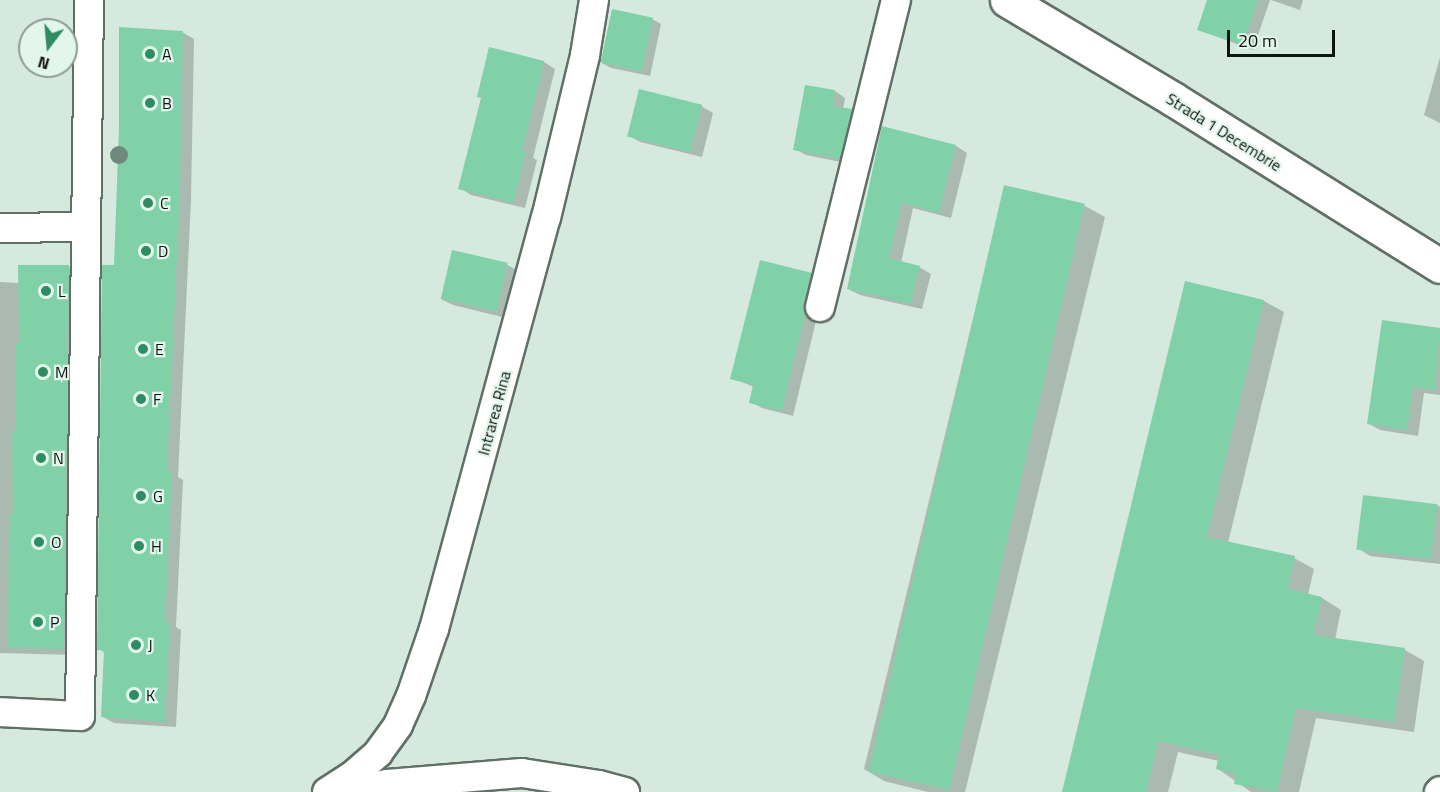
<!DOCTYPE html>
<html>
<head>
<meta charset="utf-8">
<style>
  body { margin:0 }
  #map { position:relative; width:1440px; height:792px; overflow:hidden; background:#d6e9de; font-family:"Titillium Web",sans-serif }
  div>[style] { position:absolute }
  .shadow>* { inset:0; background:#0003 }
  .building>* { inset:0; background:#80d1a7; transform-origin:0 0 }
  .roads { filter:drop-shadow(2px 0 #607067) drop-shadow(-2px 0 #607067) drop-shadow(0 2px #607067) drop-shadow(0 -2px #607067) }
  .minor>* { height:28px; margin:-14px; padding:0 14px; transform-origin:14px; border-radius:14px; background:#fff }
  .secondary>* { height:33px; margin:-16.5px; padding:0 16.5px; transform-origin:16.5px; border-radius:16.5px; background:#fff }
  .trees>* { width:18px; height:18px; margin:-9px; border-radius:50%; background:#6e8a7c }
  .dots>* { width:16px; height:16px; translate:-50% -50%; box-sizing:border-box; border:3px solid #e3f6eb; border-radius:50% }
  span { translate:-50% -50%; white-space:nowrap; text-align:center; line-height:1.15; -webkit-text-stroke:4.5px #e3f6eb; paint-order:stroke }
  .poi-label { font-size:16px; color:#0e1410 }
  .left { translate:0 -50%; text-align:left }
  .street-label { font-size:16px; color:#0e1410 }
  .north { position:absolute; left:18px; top:18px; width:60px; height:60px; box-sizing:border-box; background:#e3f6eb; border:2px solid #8e9c93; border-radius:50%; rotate:196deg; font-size:16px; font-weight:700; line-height:24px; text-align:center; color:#0e1410 }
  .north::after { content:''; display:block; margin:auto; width:21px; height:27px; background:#2e8b62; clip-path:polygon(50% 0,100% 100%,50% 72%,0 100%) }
  .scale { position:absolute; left:1227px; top:30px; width:108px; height:27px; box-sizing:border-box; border:3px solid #0e1410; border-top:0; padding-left:8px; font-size:18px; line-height:21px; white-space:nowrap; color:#0e1410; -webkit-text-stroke:4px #e3f6eb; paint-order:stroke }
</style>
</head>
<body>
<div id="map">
  <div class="shadow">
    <i style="clip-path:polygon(1209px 0,1270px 0,1253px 50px,1199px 30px)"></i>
    <i style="clip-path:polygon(1271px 0,1303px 0,1300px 10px)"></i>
    <i style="clip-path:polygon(652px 19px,661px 24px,650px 76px,611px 68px,602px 63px)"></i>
    <i style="clip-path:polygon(182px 32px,194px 39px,191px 200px,178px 477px,183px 480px,176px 627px,181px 630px,176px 727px,114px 723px,103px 717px,105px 653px,99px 649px,115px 267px)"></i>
    <i style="clip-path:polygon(491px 49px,544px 62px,555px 69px,533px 158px,537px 160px,525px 208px,471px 195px,460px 188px,482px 98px)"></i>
    <i style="clip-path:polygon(1440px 57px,1440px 123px,1424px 115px)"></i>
    <i style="clip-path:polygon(835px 91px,845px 98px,843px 109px,862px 117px,850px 164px,806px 155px,795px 149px)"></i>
    <i style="clip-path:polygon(701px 106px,713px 113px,702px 157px,640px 142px,628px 135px)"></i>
    <i style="clip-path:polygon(883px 127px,956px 146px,967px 153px,951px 218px,913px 208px,901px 263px,919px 267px,931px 274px,922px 309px,860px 295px,848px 289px)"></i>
    <i style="clip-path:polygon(1005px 187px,1085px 206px,1105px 217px,965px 792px,928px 792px,884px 781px,864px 769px)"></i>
    <i style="clip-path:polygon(506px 264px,518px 271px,506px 318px,453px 305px,441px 299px)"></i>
    <i style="clip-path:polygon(69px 267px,80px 273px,75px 655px,0 653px,0 282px,20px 283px)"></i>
    <i style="clip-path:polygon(811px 274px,822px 280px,814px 310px,816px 321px,793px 416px,762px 408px,751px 402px,754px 387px,732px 378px)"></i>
    <i style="clip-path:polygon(1186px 282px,1264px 301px,1284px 312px,1228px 543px,1294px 558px,1314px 569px,1308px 595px,1322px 598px,1341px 610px,1335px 640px,1405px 650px,1424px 661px,1414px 732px,1316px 718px,1299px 792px,1251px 792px,1218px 769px,1219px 761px,1178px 752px,1168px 792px,1064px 792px)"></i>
    <i style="clip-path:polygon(1383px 322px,1440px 330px,1440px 395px,1424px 393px,1418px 436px,1380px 430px,1369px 424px)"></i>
    <i style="clip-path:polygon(1437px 505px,1440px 507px,1440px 564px,1370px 556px,1359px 549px)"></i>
  </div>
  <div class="building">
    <i style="clip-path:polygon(1207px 0,1258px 0,1243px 45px,1197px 30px)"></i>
    <i style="left:612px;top:9px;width:42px;height:55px;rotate:12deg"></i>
    <i style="clip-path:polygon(119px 27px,183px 31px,180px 193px,167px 471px,172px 472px,165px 622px,170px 622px,165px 722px,101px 717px,104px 650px,97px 650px,102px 265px,114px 265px,119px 127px)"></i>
    <i style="clip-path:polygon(489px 47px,544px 61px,522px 152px,526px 152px,513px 203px,458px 189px,481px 98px,477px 97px)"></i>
    <i style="clip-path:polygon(805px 85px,835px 90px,833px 106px,852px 109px,840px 159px,793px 150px)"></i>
    <i style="left:639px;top:89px;width:65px;height:49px;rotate:14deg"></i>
    <i style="clip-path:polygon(882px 126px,956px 145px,939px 213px,902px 203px,889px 258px,920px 266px,911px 304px,847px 289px)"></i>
    <i style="left:1004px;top:185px;width:83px;height:602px;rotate:13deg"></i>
    <i style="left:452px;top:250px;width:57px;height:50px;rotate:13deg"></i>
    <i style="clip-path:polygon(760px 260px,812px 273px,804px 303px,805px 314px,782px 411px,749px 403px,753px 385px,730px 379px)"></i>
    <i style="clip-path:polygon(18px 265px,69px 265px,64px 649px,8px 648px,9px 515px,13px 515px,12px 431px,15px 431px,15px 343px,19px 343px)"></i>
    <i style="clip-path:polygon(1185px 281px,1264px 300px,1207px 537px,1295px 556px,1288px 589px,1322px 597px,1314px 635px,1405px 648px,1394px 722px,1296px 708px,1277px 792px,1234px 784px,1236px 774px,1216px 769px,1219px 755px,1158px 741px,1146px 792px,1062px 792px)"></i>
    <i style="clip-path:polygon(1382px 320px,1440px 328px,1435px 390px,1413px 387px,1407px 430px,1367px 424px)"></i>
    <i style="left:1363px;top:495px;width:75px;height:55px;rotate:7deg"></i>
  </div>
  <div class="roads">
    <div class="minor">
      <i style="left:0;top:228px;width:86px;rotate:-0.7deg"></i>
      <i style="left:820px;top:307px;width:316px;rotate:-76.1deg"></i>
      <i style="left:0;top:712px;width:80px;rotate:2.9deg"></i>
      <i style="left:80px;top:716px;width:716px;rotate:-89.28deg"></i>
      <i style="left:327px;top:792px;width:30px;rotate:-33deg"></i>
      <i style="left:352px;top:776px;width:35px;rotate:-41deg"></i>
      <i style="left:378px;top:753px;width:34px;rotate:-54deg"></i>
      <i style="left:398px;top:725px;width:32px;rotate:-66deg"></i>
      <i style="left:411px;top:696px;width:71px;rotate:-71.1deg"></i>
      <i style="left:434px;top:629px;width:426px;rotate:-74.8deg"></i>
      <i style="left:546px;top:218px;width:168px;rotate:-76.5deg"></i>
      <i style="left:585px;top:55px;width:56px;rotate:-80.7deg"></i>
      <i style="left:347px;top:792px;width:41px;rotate:-11.3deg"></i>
      <i style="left:387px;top:784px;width:135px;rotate:-4.7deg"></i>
      <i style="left:522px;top:773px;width:78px;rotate:8.9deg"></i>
      <i style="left:599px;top:785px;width:27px;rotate:15deg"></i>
      <i style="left:1439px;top:792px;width:1px;rotate:-45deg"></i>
    </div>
    <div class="secondary">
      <i style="left:1007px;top:0;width:193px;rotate:30.8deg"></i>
      <i style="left:1173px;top:99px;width:315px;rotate:32deg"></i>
    </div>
  </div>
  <div class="trees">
    <i style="left:119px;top:155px"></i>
  </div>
  <div class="dots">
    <i style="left:150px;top:54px;background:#2e8b62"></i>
    <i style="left:150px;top:103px;background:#2e8b62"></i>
    <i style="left:148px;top:203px;background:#2e8b62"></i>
    <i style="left:146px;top:251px;background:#2e8b62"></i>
    <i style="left:46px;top:291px;background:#2e8b62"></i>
    <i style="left:143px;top:349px;background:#2e8b62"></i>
    <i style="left:43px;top:372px;background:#2e8b62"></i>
    <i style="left:141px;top:399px;background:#2e8b62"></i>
    <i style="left:41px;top:458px;background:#2e8b62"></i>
    <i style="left:141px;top:496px;background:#2e8b62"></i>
    <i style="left:39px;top:542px;background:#2e8b62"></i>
    <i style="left:139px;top:546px;background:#2e8b62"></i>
    <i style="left:38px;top:622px;background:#2e8b62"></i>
    <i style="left:136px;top:645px;background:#2e8b62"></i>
    <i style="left:134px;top:695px;background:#2e8b62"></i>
  </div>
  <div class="poi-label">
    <span class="left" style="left:162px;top:54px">A</span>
    <span class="left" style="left:162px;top:103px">B</span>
    <span class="left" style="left:160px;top:203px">C</span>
    <span class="left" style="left:158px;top:251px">D</span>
    <span class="left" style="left:58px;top:291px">L</span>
    <span class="left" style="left:155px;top:349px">E</span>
    <span class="left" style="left:55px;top:372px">M</span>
    <span class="left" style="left:153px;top:399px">F</span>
    <span class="left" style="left:53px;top:458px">N</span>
    <span class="left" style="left:153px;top:496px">G</span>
    <span class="left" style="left:51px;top:542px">O</span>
    <span class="left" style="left:151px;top:546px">H</span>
    <span class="left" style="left:50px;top:622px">P</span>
    <span class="left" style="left:148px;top:645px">J</span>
    <span class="left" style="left:146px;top:695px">K</span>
  </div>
  <div class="street-label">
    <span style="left:1224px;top:132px;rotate:32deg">Strada 1 Decembrie</span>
    <span style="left:494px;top:413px;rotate:-75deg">Intrarea Rina</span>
  </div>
  <div class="north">N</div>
  <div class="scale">20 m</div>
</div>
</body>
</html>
